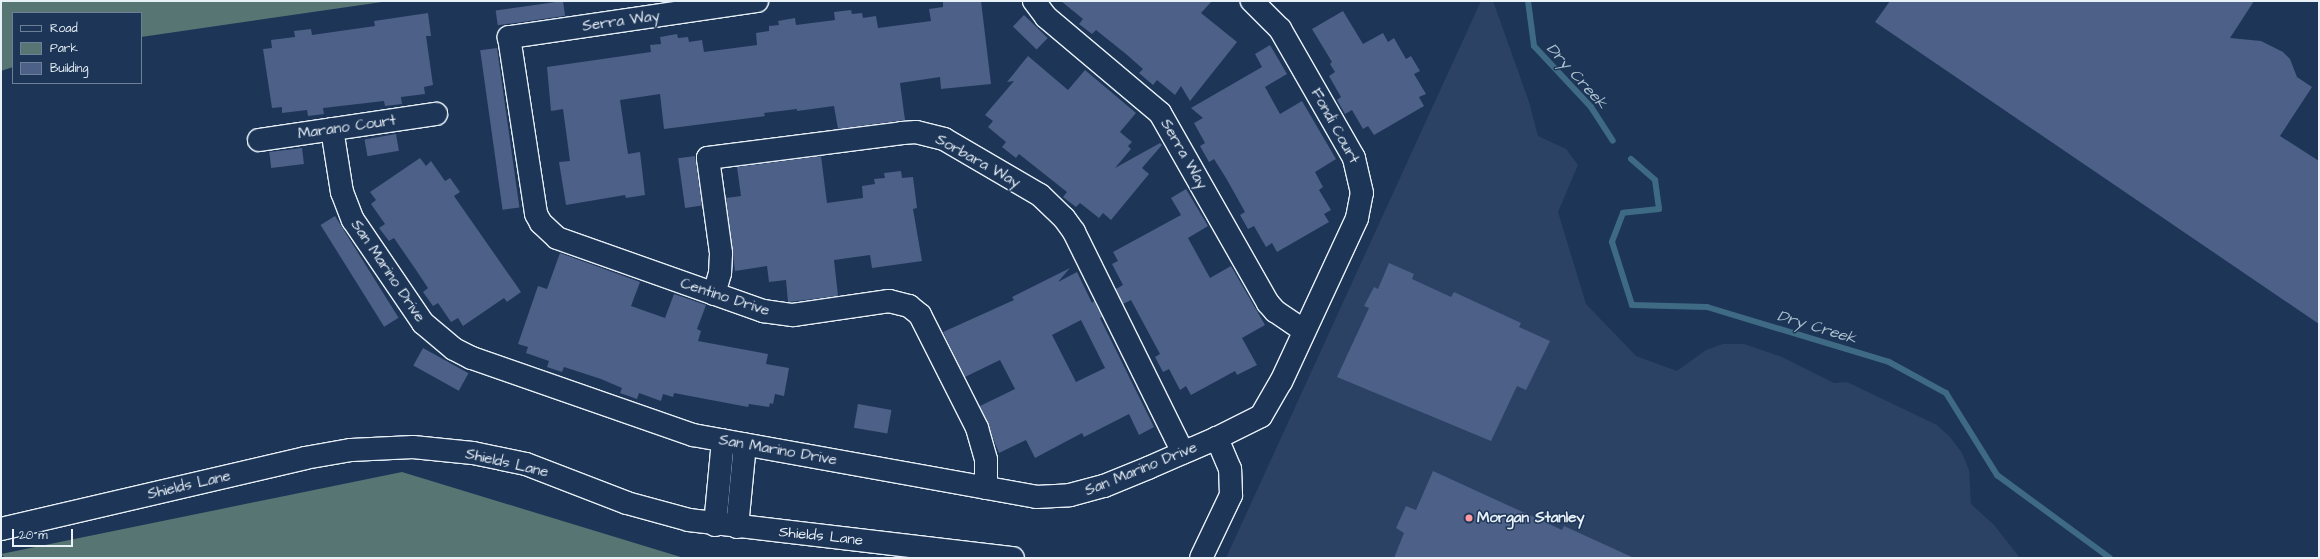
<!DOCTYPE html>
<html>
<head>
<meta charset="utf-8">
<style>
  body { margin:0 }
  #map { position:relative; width:2320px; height:559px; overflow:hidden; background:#1d3557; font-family:"Architects Daughter",sans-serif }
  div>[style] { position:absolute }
  .built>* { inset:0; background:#2b4265 }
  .green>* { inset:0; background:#577573 }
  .stream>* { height:6px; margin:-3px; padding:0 3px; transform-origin:3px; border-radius:3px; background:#3e6a84 }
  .building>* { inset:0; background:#4d6087; transform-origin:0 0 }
  .roads { filter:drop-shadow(1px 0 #e8f1f8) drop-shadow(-1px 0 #e8f1f8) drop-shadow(0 1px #e8f1f8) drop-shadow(0 -1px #e8f1f8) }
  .minor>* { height:22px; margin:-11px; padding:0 11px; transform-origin:11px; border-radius:11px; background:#1d3557 }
  .major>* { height:22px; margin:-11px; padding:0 11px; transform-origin:11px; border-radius:11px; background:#1d3557 }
  .dots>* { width:11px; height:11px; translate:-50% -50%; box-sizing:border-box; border:2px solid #1d3557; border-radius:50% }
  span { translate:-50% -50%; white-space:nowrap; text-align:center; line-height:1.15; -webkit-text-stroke:3px #1d3557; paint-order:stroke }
  .street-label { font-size:15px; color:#e8f1f8 }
  .poi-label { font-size:15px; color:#e8f1f8; font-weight:700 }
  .left { translate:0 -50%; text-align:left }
  .water-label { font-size:16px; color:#acc2cf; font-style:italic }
  .frame { position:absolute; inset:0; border:2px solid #e8f1f8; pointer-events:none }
  .legend { position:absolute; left:12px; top:12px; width:130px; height:72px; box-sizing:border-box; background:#1d3557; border:1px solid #6e8097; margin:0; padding:5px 7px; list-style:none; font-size:12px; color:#e8f1f8 }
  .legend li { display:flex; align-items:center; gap:8px; height:20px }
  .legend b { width:20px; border:1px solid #6e8097 }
  .scale { position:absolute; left:12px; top:529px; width:61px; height:18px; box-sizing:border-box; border:2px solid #e8f1f8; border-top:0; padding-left:5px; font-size:12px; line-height:14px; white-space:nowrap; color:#e8f1f8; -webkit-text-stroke:3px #1d3557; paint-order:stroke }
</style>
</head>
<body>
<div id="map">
  <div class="built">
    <i style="clip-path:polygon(1481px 1px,1493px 1px,1529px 102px,1538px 136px,1566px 149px,1578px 165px,1558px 212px,1586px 304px,1636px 356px,1677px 371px,1706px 350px,1723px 344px,1744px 344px,1782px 357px,1834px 383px,1847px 382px,1937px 425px,1950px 437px,1962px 453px,1969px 470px,1971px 504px,1994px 525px,2020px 558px,1226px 558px)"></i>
  </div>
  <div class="green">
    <i style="clip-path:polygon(1px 1px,389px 1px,141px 37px,141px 13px,13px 13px,13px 67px,1px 71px)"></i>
    <i style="clip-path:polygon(402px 472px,684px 558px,5px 558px,1px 554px)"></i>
  </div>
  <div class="stream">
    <i style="left:1528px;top:1px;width:45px;rotate:82.4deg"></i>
    <i style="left:1534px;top:46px;width:83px;rotate:46.9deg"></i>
    <i style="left:1591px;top:107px;width:40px;rotate:57.1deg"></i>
    <i style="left:1631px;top:159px;width:32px;rotate:41deg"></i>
    <i style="left:1655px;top:180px;width:29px;rotate:82deg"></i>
    <i style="left:1659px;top:209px;width:36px;rotate:174deg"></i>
    <i style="left:1623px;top:213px;width:31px;rotate:111deg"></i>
    <i style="left:1612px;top:242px;width:66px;rotate:72.4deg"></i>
    <i style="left:1632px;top:305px;width:75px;rotate:1.5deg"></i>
    <i style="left:1707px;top:307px;width:190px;rotate:16.8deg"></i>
    <i style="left:1889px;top:362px;width:65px;rotate:28.5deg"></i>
    <i style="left:1946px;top:393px;width:97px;rotate:58.1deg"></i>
    <i style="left:1997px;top:475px;width:140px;rotate:36.3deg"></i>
  </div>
  <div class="building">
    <i style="left:563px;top:1px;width:15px;height:68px;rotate:82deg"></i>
    <i style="clip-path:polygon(943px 1px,981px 1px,991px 84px,941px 89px,940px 77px,900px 83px,905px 120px,838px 129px,834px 106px,797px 111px,797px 109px,764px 113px,765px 116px,664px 129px,660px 94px,620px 100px,628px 154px,640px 152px,645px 195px,626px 198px,625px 195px,566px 205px,559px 162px,570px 161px,563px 109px,551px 111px,547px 67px,651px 52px,650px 45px,661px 44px,660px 37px,677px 34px,678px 38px,688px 37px,689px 42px,702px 40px,704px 52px,757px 45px,756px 33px,769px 31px,769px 26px,779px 25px,778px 21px,795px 18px,796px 25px,835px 20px,834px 12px,851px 10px,852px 14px,862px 13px,863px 18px,876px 16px,878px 28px,931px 21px,929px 9px,943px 7px)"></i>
    <i style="clip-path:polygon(1061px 1px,1212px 1px,1201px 13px,1237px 42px,1190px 101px,1181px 86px,1175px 95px,1157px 80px,1153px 85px,1139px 73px,1143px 69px,1126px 54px,1096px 30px,1092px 34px,1079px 24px,1083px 19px)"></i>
    <i style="clip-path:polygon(1890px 1px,2254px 1px,2230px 38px,2261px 41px,2283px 52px,2290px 59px,2297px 77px,2312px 87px,2280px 136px,2319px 161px,2319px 324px,1875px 22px)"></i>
    <i style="clip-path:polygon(1343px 11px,1363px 44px,1383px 33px,1388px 42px,1394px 38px,1406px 59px,1411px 56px,1420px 71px,1414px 74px,1426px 94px,1419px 97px,1424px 106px,1374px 135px,1368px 126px,1363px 129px,1352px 110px,1345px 114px,1337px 100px,1341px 97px,1329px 76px,1335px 72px,1330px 64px,1332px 62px,1312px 29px)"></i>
    <i style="clip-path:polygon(428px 13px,431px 36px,426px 36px,433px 85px,424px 87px,425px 94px,401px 97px,402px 104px,385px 106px,384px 101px,323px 108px,324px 114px,308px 116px,307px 110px,282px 113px,282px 107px,272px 108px,263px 49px,272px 48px,271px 40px,295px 37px,294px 31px,311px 29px,312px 35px,375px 26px,374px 21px)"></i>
    <i style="left:1024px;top:15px;width:33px;height:16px;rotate:44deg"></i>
    <i style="clip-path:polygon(1270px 45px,1287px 74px,1265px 87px,1280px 114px,1302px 101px,1336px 159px,1315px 172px,1323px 187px,1319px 190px,1331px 210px,1324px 214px,1329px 222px,1277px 252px,1272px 243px,1266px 247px,1254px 226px,1248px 229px,1240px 215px,1245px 212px,1226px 178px,1214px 159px,1209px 162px,1200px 146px,1205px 143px,1194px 123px,1203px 118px,1191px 108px,1262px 67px,1255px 54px)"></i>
    <i style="left:497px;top:48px;width:161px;height:17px;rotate:82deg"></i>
    <i style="clip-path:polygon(1028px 56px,1068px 90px,1085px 70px,1136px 113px,1120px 132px,1132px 142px,1128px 146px,1131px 149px,1115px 168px,1160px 143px,1162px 145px,1142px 168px,1149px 174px,1111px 220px,1103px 213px,1099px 218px,1080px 203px,1076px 207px,1063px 197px,1067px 192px,1019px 154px,1016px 158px,1002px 147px,1006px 142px,988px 127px,993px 121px,985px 115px,1014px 81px,1007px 82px)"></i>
    <i style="left:396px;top:134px;width:17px;height:32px;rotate:80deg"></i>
    <i style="left:302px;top:148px;width:16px;height:33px;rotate:83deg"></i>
    <i style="left:695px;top:156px;width:50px;height:17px;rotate:82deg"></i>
    <i style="clip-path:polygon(821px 156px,827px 203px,863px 198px,862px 186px,875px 184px,874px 179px,885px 178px,884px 173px,901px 171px,902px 178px,913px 177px,917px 208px,913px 209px,922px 261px,872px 268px,870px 255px,834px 260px,838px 296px,788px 302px,786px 280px,769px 282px,767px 266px,735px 271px,726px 198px,741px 196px,737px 167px)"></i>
    <i style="clip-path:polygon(420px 158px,426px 166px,431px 161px,445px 181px,450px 178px,460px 192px,454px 196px,521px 292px,507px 302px,504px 298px,463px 326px,458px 318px,451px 322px,438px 303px,433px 306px,423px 292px,428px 288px,416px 270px,394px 238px,389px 241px,379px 228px,385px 224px,371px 204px,376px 200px,370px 192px)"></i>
    <i style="clip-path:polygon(1186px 189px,1208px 226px,1188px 238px,1210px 278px,1231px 266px,1265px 325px,1242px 338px,1257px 365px,1237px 375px,1235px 371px,1191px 395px,1186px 386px,1180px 390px,1169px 369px,1163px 372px,1155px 357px,1160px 354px,1131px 300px,1123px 304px,1116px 289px,1123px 285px,1112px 264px,1118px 261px,1113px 252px,1181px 215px,1171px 198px)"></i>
    <i style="left:335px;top:216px;width:120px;height:17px;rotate:58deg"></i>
    <i style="clip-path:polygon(560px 253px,640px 282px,631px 306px,665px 318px,674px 294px,706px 305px,697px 329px,701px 331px,698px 341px,768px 354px,766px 364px,789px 368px,784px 396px,775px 394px,773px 404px,770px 403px,769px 407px,749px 404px,748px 407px,674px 393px,673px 397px,663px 394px,661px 401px,639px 393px,637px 399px,620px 393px,622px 388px,601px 379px,564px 367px,562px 372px,547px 367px,549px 361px,526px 353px,528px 347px,518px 344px,538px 286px,547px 289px)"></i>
    <i style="clip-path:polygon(1389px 263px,1414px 274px,1412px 279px,1451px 297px,1454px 292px,1521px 323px,1519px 327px,1550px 341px,1526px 390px,1517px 386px,1491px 441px,1337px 377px,1369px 308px,1364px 306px,1374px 287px,1378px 289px)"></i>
    <i style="clip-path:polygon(evenodd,1070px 268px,1058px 282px,1077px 272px,1092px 303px,1094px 301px,1102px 317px,1100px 318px,1154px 427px,1139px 435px,1129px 414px,1084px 437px,1082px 433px,1035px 458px,1026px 440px,999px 453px,980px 406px,1015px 389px,1000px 360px,965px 377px,943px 332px,1014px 300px,1012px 297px,1070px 268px,1081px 320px,1105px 368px,1076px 382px,1052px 335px,1081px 320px)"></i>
    <i style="left:423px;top:348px;width:52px;height:20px;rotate:29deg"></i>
    <i style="left:858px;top:404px;width:34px;height:24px;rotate:10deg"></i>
    <i style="clip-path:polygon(1433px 471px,1562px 530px,1564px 526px,1634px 558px,1394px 558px,1404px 533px,1396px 528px,1406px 506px,1416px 510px)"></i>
  </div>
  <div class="roads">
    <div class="minor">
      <i style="left:757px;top:1px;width:251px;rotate:171.7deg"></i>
      <i style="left:509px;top:37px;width:179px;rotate:81.3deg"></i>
      <i style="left:536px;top:214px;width:10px;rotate:61deg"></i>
      <i style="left:541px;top:223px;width:22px;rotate:43deg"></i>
      <i style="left:557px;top:238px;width:219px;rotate:19.5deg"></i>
      <i style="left:763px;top:311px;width:30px;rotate:8deg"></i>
      <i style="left:793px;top:315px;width:97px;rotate:-8.3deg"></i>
      <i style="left:889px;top:301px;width:21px;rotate:14deg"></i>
      <i style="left:909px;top:306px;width:14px;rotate:39deg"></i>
      <i style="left:920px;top:315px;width:127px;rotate:63.2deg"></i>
      <i style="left:977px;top:428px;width:33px;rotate:74deg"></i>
      <i style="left:986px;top:460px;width:28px;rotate:90deg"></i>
      <i style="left:1034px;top:1px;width:20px;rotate:53deg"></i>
      <i style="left:1046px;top:17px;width:149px;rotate:40.1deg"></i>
      <i style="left:1160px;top:113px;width:219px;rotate:60.4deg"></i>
      <i style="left:1268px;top:303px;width:11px;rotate:49deg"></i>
      <i style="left:1275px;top:311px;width:34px;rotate:34deg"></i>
      <i style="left:332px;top:129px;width:64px;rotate:81deg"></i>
      <i style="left:342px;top:192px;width:30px;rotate:69deg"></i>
      <i style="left:353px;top:220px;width:125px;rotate:55.8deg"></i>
      <i style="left:423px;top:323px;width:40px;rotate:40deg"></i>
      <i style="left:454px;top:349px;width:20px;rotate:27deg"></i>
      <i style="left:472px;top:358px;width:234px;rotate:19.2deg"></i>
      <i style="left:693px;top:435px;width:349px;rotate:10.2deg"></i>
      <i style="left:1036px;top:497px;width:34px;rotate:-3deg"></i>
      <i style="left:1070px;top:495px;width:35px;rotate:-15deg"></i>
      <i style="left:1104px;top:486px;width:48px;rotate:-22.2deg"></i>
      <i style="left:1148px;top:468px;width:75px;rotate:-23.5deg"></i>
      <i style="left:1217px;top:438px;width:49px;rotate:-26.6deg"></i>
      <i style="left:1261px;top:416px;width:39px;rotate:-60deg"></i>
      <i style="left:1281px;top:382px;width:181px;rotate:-65.1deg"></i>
      <i style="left:1357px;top:218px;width:25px;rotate:-79deg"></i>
      <i style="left:1362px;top:193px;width:36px;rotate:-103deg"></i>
      <i style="left:1354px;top:158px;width:149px;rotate:-119.8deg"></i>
      <i style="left:1280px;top:29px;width:40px;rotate:-135deg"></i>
      <i style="left:259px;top:140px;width:179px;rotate:-8.4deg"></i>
      <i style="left:714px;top:294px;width:22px;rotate:-74deg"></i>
      <i style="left:720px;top:273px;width:20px;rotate:-87deg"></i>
      <i style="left:721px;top:253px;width:96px;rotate:-97.8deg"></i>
      <i style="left:708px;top:158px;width:196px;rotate:-7.3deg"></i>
      <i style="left:902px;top:133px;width:14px;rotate:-4deg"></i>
      <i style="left:916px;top:132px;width:29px;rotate:14deg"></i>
      <i style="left:944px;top:139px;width:111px;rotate:30.3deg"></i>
      <i style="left:1040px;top:195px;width:33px;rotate:44deg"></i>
      <i style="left:1064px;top:218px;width:17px;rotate:54deg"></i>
      <i style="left:1074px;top:232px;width:246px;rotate:63.7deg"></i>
      <i style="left:715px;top:525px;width:85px;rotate:-84.6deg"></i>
      <i style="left:737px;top:527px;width:83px;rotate:-84.5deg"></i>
      <i style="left:1201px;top:558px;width:70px;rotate:-64.5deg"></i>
      <i style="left:1231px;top:495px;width:26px;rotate:-92deg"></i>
      <i style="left:1230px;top:469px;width:34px;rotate:-113deg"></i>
    </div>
    <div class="major">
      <i style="left:1px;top:529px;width:312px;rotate:-13.1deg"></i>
      <i style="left:305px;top:458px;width:47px;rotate:-9.9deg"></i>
      <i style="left:351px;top:450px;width:62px;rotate:-2.8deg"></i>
      <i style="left:413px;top:447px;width:60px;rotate:5.7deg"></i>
      <i style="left:473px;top:453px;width:54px;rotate:11.7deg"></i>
      <i style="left:526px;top:464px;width:108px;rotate:21.1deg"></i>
      <i style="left:627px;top:503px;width:64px;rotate:15.3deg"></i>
      <i style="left:689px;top:520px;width:326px;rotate:6.7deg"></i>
    </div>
  </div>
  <div class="dots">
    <i style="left:1469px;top:518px;background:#ff9aa2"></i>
  </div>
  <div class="street-label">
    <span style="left:621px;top:21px;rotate:-8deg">Serra Way</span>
    <span style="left:1335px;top:126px;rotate:61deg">Fondi Court</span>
    <span style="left:347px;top:127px;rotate:-8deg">Marano Court</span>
    <span style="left:1184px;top:154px;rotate:60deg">Serra Way</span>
    <span style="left:978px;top:161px;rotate:29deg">Sorbara Way</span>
    <span style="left:388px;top:271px;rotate:56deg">San Marino Drive</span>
    <span style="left:725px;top:297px;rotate:18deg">Centino Drive</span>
    <span style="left:778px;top:450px;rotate:10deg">San Marino Drive</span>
    <span style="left:507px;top:463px;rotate:13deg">Shields Lane</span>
    <span style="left:1141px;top:469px;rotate:-22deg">San Marino Drive</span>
    <span style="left:189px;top:485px;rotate:-13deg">Shields Lane</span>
    <span style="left:821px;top:536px;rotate:6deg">Shields Lane</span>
  </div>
  <div class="poi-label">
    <span class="left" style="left:1477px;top:518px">Morgan Stanley</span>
  </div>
  <div class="water-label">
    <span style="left:1577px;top:76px;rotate:48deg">Dry Creek</span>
    <span style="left:1817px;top:327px;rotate:17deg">Dry Creek</span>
  </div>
  <div class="frame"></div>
  <ul class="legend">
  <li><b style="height:5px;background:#1d3557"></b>Road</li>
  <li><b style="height:11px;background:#577573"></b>Park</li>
  <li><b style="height:11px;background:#4d6087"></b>Building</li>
  </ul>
  <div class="scale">20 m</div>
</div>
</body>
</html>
